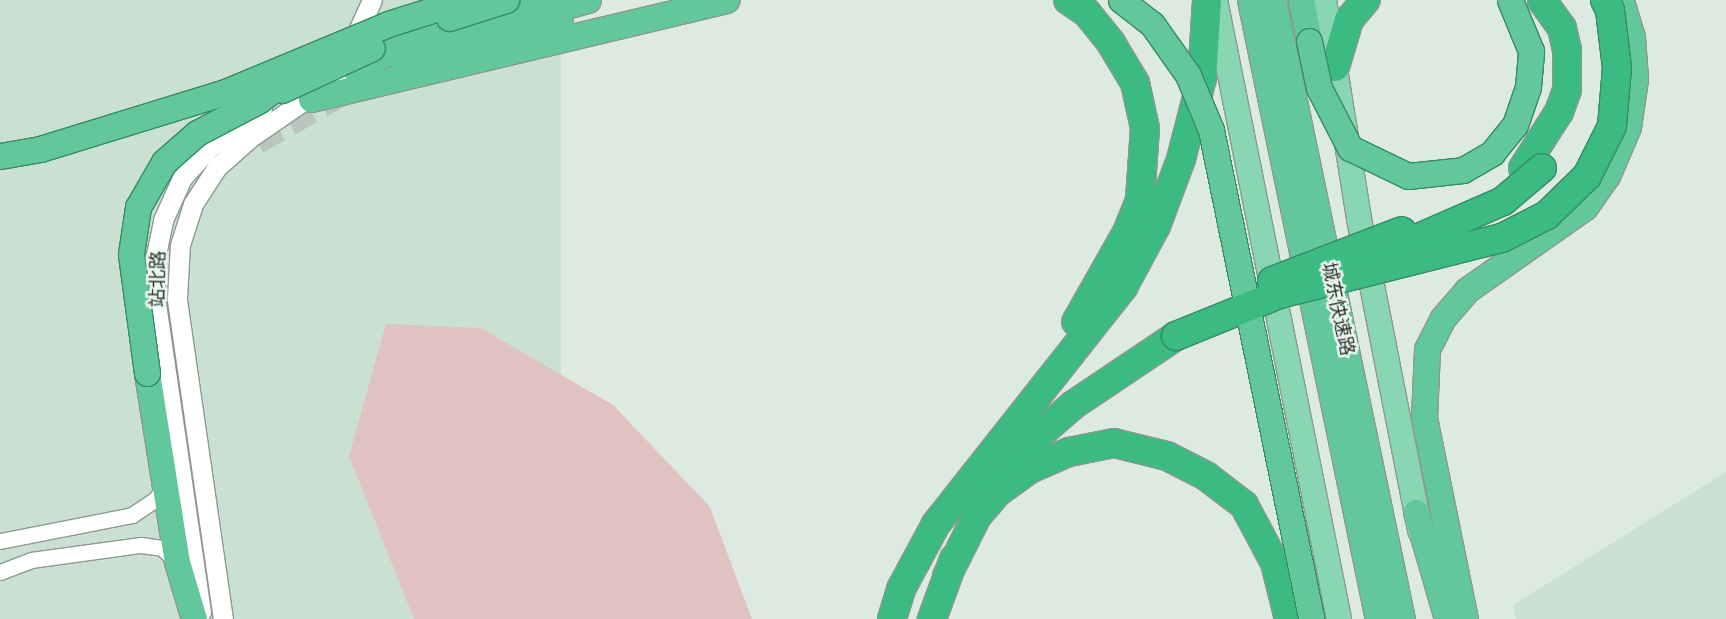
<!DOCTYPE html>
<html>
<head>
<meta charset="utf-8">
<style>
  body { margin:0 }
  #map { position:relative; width:1726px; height:619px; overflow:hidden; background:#dceae2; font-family:Mulish,"Noto Sans SC",sans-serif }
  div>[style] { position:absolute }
  .built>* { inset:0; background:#cae0d3; transform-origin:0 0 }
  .green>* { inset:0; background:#e0c3c0 }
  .trunk-tunnel>* { height:25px; margin-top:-12.5px; transform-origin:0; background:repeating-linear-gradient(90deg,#b9c5be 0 25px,transparent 0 37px) }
  .roads { filter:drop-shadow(1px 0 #8c9991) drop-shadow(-1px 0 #8c9991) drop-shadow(0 1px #8c9991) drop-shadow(0 -1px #8c9991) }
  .minor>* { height:15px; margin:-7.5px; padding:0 7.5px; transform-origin:7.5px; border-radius:7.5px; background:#fff }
  .tertiary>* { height:19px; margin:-9.5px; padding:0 9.5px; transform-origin:9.5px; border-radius:9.5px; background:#fff }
  .primary>* { height:24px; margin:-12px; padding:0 12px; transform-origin:12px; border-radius:12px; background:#89d6b4 }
  .trunk>* { height:25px; margin:-12.5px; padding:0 12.5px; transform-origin:12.5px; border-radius:12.5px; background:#62c89b }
  .motorway>* { height:28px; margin:-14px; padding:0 14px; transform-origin:14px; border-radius:14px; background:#3bbb82 }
  .bridges { filter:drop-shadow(1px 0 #368b65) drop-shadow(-1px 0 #368b65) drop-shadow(0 1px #368b65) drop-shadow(0 -1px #368b65) }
  .trunk-bridge>* { height:25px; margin:-12.5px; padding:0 12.5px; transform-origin:12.5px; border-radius:12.5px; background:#62c89b }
  .motorway-bridge>* { height:28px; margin:-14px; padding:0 14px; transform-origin:14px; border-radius:14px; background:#3bbb82 }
  span { translate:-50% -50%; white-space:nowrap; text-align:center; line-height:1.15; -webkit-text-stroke:5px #e9f7ef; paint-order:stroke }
  .street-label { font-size:19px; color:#2c312e }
</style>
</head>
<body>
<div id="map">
  <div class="built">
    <i style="left:0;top:0;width:561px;height:619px"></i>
    <i style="clip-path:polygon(1726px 472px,1726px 619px,1516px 619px,1513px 605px)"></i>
  </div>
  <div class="green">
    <i style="clip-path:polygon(386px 324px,481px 328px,613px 405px,710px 507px,752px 619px,414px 619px,349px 456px)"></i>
  </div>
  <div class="trunk-tunnel">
    <i style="left:257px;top:141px;width:167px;rotate:-29.5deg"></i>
  </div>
  <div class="roads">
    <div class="minor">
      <i style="left:0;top:541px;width:135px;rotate:-11.1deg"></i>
      <i style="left:132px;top:515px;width:30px;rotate:-34deg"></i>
      <i style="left:157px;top:498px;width:16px;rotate:-63deg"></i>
      <i style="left:0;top:572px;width:33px;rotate:-21deg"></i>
      <i style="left:31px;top:560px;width:111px;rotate:-7.8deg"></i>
      <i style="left:141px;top:545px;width:21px;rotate:8deg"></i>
      <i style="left:162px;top:548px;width:21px;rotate:43deg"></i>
    </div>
    <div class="tertiary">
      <i style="left:352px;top:44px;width:48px;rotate:-65.6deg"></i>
      <i style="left:201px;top:612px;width:318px;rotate:-98.3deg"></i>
      <i style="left:155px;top:297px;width:38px;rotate:-90deg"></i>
      <i style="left:155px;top:259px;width:40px;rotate:-78deg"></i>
      <i style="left:163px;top:220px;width:46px;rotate:-65.7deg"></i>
      <i style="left:182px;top:178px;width:40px;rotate:-48deg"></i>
      <i style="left:209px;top:148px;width:65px;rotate:-35.6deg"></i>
      <i style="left:223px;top:619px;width:324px;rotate:-98.2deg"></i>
      <i style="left:177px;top:298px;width:53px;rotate:-86.8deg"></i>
      <i style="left:180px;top:245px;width:43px;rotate:-72.4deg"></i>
      <i style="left:193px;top:204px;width:44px;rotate:-57deg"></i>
      <i style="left:217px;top:167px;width:45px;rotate:-41.4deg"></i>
      <i style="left:251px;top:137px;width:124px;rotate:-34.5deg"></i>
      <i style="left:353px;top:67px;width:10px;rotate:-61deg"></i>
    </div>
    <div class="primary">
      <i style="left:1215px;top:0;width:631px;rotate:78.67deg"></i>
      <i style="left:1324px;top:0;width:222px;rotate:80.9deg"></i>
      <i style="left:1359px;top:219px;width:318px;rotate:78.9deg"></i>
    </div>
    <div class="trunk">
      <i style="left:1250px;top:0;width:632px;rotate:78.32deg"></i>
      <i style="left:1273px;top:0;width:632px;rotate:78.23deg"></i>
      <i style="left:1301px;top:0;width:42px;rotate:79deg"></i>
      <i style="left:530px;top:16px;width:60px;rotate:-15.4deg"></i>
      <i style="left:402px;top:59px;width:162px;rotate:-12.8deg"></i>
      <i style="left:353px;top:67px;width:88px;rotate:-21.9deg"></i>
      <i style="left:435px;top:34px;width:116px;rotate:-17deg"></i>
      <i style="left:311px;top:99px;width:427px;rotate:-13.4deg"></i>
      <i style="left:147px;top:373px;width:191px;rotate:81deg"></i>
      <i style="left:177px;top:562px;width:59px;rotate:73.4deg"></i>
      <i style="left:1416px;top:512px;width:111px;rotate:73.8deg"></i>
      <i style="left:1465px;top:619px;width:205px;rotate:-101.5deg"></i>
      <i style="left:1424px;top:418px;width:69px;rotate:-87.5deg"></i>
      <i style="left:1427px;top:349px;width:34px;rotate:-63deg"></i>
      <i style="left:1442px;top:319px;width:38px;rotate:-49deg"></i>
      <i style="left:1467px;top:290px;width:144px;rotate:-35.1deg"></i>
      <i style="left:1585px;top:207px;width:38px;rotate:-55deg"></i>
      <i style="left:1607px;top:176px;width:53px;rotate:-66.8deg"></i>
      <i style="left:1628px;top:127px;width:49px;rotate:-81.7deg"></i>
      <i style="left:1635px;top:79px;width:42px;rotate:-94.1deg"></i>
      <i style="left:1632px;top:37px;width:39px;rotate:-107deg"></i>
    </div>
    <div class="motorway">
      <i style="left:1068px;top:0;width:23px;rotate:34deg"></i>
      <i style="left:1087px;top:13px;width:38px;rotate:51deg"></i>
      <i style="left:1111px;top:43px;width:47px;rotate:59deg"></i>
      <i style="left:1135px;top:83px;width:46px;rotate:77.5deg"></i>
      <i style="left:1145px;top:128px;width:72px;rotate:94deg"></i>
      <i style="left:1140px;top:200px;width:37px;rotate:112deg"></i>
      <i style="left:1126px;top:234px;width:101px;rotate:119.6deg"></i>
      <i style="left:1335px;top:67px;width:49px;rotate:-73.4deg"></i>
      <i style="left:1349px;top:20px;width:26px;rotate:-50deg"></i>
      <i style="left:1523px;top:168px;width:67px;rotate:-57.3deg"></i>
      <i style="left:1559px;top:112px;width:23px;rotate:-70deg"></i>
      <i style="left:1567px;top:90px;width:40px;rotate:-90deg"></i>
      <i style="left:1567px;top:50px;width:23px;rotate:-103deg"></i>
      <i style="left:1562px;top:28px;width:34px;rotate:-126deg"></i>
      <i style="left:994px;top:480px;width:23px;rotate:-52deg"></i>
      <i style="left:1008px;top:462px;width:86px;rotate:-41.2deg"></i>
      <i style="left:1073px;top:405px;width:124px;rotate:-33.8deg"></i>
      <i style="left:947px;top:576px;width:67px;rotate:-63.4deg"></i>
      <i style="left:977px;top:516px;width:32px;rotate:-49deg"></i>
      <i style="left:998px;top:492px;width:39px;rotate:-36deg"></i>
      <i style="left:1030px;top:469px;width:43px;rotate:-23.6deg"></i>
      <i style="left:1069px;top:452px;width:46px;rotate:-11.3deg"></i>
      <i style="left:1114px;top:443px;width:55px;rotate:13.8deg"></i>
      <i style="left:1167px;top:456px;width:44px;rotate:27.1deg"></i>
      <i style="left:1206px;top:476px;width:48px;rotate:37.3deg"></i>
      <i style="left:1244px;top:505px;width:66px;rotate:61.9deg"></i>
      <i style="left:1275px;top:563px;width:58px;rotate:76deg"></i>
      <i style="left:892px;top:619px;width:31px;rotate:-73deg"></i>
      <i style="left:901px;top:589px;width:74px;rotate:-61.7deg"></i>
      <i style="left:936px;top:524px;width:302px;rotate:-51.7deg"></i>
      <i style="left:1123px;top:287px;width:69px;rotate:-61.6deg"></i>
      <i style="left:1156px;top:226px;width:72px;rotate:-69.5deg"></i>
      <i style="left:1181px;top:159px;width:84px;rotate:-75.5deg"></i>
      <i style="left:1202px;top:78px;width:78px;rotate:-86.3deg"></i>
      <i style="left:932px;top:619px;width:64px;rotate:-69.9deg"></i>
    </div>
  </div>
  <div class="bridges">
    <div class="trunk-bridge">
      <i style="left:1121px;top:0;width:39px;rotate:38deg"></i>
      <i style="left:1152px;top:24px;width:62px;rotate:54.8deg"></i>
      <i style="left:1188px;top:75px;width:60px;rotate:67.3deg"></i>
      <i style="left:1211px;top:130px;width:499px;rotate:78.4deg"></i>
      <i style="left:449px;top:18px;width:60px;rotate:-17.5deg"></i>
      <i style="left:1309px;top:41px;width:48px;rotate:78deg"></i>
      <i style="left:1319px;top:88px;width:68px;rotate:62.7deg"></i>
      <i style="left:1350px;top:148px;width:64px;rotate:25.8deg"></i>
      <i style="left:1408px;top:176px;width:55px;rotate:-6.2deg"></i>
      <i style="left:1463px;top:170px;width:34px;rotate:-30deg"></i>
      <i style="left:1492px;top:153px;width:36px;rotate:-51deg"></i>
      <i style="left:1515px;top:125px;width:40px;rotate:-71.1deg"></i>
      <i style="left:1528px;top:87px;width:36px;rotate:-85deg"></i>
      <i style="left:1531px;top:51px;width:55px;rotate:-112.4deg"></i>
      <i style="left:282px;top:90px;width:99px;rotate:-25deg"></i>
      <i style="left:0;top:156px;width:41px;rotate:-9.9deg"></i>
      <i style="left:40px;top:149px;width:194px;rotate:-17.1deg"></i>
      <i style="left:225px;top:92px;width:177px;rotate:-22.6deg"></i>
      <i style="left:388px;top:24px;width:80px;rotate:-17.5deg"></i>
      <i style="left:147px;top:373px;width:120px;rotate:-97.7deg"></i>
      <i style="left:131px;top:254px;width:48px;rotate:-81.5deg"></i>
      <i style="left:138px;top:207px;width:52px;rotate:-60deg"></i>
      <i style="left:164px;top:162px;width:44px;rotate:-41.3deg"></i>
      <i style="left:197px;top:133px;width:69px;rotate:-27.7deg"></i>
      <i style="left:258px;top:101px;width:47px;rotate:-36.4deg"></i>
    </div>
    <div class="motorway-bridge">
      <i style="left:1384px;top:253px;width:130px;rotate:-23.6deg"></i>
      <i style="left:1503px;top:201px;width:51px;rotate:-40.2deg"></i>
      <i style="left:1272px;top:281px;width:139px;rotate:-21deg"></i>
      <i style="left:1276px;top:295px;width:233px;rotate:-14.2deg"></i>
      <i style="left:1502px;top:238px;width:51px;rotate:-27.1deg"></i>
      <i style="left:1547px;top:215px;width:56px;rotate:-44.3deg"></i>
      <i style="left:1587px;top:176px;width:56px;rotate:-63.4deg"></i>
      <i style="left:1612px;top:126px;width:58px;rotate:-85.1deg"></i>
      <i style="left:1617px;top:68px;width:58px;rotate:-96.9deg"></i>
      <i style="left:1610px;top:10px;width:11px;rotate:-117deg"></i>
      <i style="left:1176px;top:336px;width:125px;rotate:-22.1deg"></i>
    </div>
  </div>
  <div class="street-label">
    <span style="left:158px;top:279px;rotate:-89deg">站北路</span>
    <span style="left:1338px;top:309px;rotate:78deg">城东快速路</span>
  </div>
</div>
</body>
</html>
